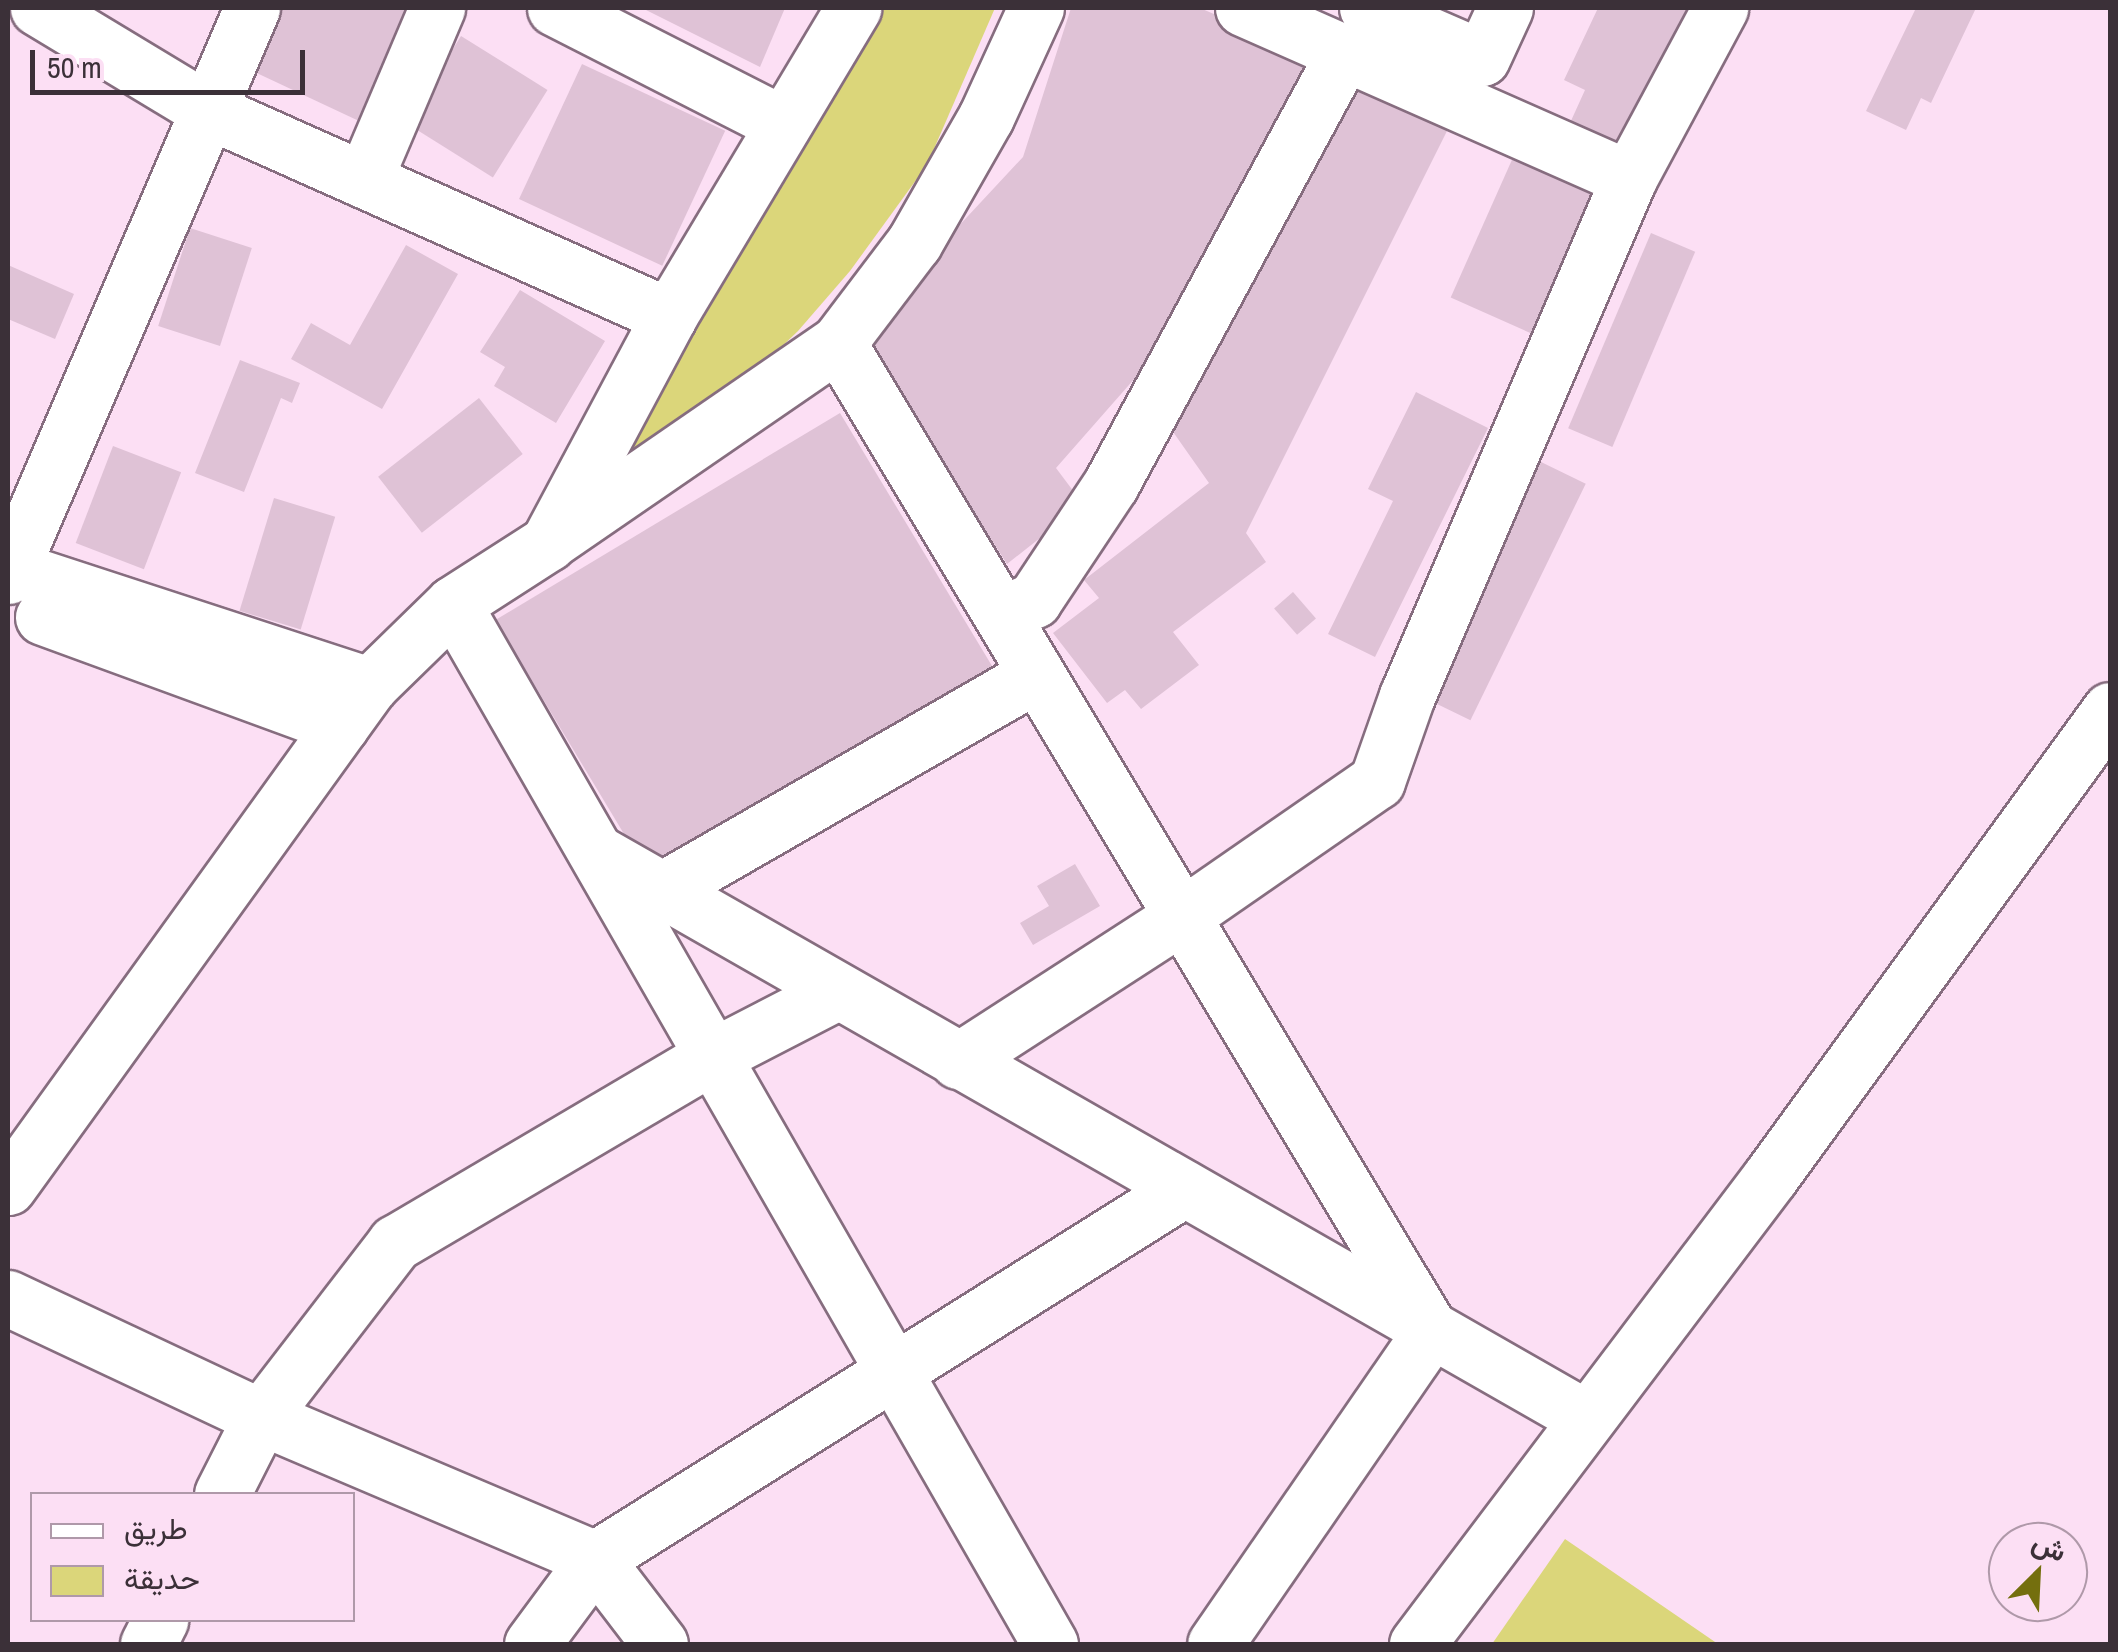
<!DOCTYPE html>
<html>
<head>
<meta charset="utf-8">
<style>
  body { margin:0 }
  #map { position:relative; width:2118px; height:1652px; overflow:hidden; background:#fcdff4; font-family:"Archivo Narrow",Vazirmatn,sans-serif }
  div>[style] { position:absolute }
  .green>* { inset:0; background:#dbd67a }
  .building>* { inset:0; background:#dfc2d6; transform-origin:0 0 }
  .roads { filter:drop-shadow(2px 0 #866d7f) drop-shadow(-2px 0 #866d7f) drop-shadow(0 2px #866d7f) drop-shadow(0 -2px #866d7f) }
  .minor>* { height:55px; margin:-27.5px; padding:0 27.5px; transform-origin:27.5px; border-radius:27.5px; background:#fff }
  span { translate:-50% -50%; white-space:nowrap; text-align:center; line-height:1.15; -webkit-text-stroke:8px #fcdff4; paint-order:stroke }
  .frame { position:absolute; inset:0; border:10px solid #3b3038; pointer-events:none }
  .legend { position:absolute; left:30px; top:1492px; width:325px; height:130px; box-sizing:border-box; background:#fcdff4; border:2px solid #af99a9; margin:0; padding:12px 18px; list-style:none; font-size:30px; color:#3b3038 }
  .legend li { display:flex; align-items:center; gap:20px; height:50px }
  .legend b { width:50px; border:2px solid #af99a9 }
  .north { position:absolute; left:1988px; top:1522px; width:100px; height:100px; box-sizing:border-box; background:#fcdff4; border:2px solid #af99a9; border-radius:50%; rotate:24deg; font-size:28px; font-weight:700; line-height:40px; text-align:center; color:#3b3038 }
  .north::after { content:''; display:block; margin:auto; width:35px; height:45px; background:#746f0e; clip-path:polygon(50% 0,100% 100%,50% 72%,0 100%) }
  .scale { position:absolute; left:30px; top:50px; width:275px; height:45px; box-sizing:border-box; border:5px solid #3b3038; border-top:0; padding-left:12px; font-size:30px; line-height:35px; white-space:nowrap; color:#3b3038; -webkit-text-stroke:8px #fcdff4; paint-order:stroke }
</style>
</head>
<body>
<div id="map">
  <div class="green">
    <i style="clip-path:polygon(879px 8px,995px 8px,927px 165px,850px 271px,798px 331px,721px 405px,625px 467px,624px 451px)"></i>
    <i style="clip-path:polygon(1565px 1539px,1718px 1644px,1492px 1644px)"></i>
  </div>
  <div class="building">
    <i style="clip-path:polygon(280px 8px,412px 8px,359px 121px,250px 70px)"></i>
    <i style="clip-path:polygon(642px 8px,785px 8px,760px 67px)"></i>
    <i style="clip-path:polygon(1071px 8px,1200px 8px,1311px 56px,1179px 328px,1056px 468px,1083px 504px,1007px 564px,859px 333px,1023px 157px)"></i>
    <i style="clip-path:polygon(1598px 8px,1704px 8px,1635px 153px,1570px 123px,1585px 90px,1564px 80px)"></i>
    <i style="clip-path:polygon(1916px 8px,1976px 8px,1931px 103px,1921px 98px,1906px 130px,1866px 111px)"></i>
    <i style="left:461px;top:36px;width:102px;height:103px;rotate:32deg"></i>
    <i style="left:582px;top:64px;width:158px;height:149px;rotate:25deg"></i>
    <i style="clip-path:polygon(1349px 74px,1452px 121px,1246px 533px,1266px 562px,1173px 632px,1199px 665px,1141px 709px,1125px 690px,1107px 703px,1053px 633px,1099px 598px,1084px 580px,1209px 483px,1171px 429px)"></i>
    <i style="left:1519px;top:144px;width:94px;height:168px;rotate:24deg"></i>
    <i style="left:190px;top:228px;width:65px;height:103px;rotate:18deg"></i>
    <i style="left:1651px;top:233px;width:48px;height:212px;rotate:23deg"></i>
    <i style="clip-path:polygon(406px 245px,458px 274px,382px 409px,291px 359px,311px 323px,350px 345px)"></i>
    <i style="clip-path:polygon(8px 265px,74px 294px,55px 339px,8px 319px)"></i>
    <i style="clip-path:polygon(520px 290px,605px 341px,556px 423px,494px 386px,505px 367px,480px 352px)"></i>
    <i style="clip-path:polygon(240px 360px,300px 383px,292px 403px,281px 398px,244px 492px,195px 473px)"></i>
    <i style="clip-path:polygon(1416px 392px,1488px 428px,1375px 657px,1328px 634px,1393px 501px,1368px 489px)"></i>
    <i style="left:479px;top:398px;width:71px;height:128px;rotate:52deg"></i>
    <i style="left:840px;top:413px;width:299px;height:402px;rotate:59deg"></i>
    <i style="left:113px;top:446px;width:73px;height:104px;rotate:21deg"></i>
    <i style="left:1539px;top:461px;width:52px;height:263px;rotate:26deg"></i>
    <i style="left:274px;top:498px;width:64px;height:118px;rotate:17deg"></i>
    <i style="left:1293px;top:592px;width:35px;height:25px;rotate:49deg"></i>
    <i style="clip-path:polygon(1075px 864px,1100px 906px,1033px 945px,1020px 923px,1049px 906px,1037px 886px)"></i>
  </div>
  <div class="roads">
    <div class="minor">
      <i style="left:38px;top:8px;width:197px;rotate:31.1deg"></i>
      <i style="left:207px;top:110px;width:506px;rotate:24.03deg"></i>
      <i style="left:555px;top:8px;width:254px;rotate:27deg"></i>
      <i style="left:1243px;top:8px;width:422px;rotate:23.8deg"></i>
      <i style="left:1367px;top:8px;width:125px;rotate:23.5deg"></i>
      <i style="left:1482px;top:58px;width:55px;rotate:-65.3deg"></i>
      <i style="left:364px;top:180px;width:187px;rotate:-67deg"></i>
      <i style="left:838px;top:343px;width:1152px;rotate:59.03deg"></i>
      <i style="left:1431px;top:1331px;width:380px;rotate:124.6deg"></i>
      <i style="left:554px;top:538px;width:345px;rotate:-34.5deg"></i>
      <i style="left:838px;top:343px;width:126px;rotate:-52.8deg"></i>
      <i style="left:914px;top:243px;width:145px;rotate:-60.3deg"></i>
      <i style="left:986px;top:117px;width:120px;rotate:-65.4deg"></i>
      <i style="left:8px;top:567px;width:381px;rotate:18.1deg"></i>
      <i style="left:8px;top:576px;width:618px;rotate:-66.75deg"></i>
      <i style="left:453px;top:604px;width:1199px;rotate:60.14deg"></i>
      <i style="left:1001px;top:614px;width:36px;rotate:-23deg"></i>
      <i style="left:1034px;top:600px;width:139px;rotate:-56.4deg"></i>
      <i style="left:1111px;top:484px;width:491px;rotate:-61.6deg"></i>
      <i style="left:43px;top:617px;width:317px;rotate:20.1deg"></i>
      <i style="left:598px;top:853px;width:1138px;rotate:29.76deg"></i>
      <i style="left:632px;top:907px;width:467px;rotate:-29.9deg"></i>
      <i style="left:958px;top:1061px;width:267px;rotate:-32.9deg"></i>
      <i style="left:1182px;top:916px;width:237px;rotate:-34.7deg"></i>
      <i style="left:1377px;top:781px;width:90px;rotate:-70.6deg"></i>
      <i style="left:1407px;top:696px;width:564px;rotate:-66.8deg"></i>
      <i style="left:1629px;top:178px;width:193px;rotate:-61.8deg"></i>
      <i style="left:8px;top:1187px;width:619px;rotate:-54.2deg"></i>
      <i style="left:370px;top:685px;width:116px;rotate:-44.3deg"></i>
      <i style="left:453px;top:604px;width:113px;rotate:-32.7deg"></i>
      <i style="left:548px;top:543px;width:257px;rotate:-61.9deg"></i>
      <i style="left:669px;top:316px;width:359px;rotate:-59.1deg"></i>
      <i style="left:8px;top:1298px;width:280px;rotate:25.2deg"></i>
      <i style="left:261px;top:1417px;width:363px;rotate:23deg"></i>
      <i style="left:595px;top:1559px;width:107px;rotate:52.6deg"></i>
      <i style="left:222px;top:1494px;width:86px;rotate:-63.1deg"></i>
      <i style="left:261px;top:1417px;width:220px;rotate:-52.4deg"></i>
      <i style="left:395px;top:1243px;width:369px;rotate:-30.5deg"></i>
      <i style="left:713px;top:1056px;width:140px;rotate:-27.3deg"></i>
      <i style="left:148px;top:1644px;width:27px;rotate:-63deg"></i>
      <i style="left:532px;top:1644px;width:106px;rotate:-53.5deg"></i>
      <i style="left:595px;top:1559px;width:696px;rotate:-32.14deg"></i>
      <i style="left:1417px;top:1644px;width:587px;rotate:-52.9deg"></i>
      <i style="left:1771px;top:1176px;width:576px;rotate:-53.97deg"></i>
    </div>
  </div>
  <div class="frame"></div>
  <ul class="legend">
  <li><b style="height:12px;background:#fff"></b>طريق</li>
  <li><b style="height:28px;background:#dbd67a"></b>حديقة</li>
  </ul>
  <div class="north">ش</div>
  <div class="scale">50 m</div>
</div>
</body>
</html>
